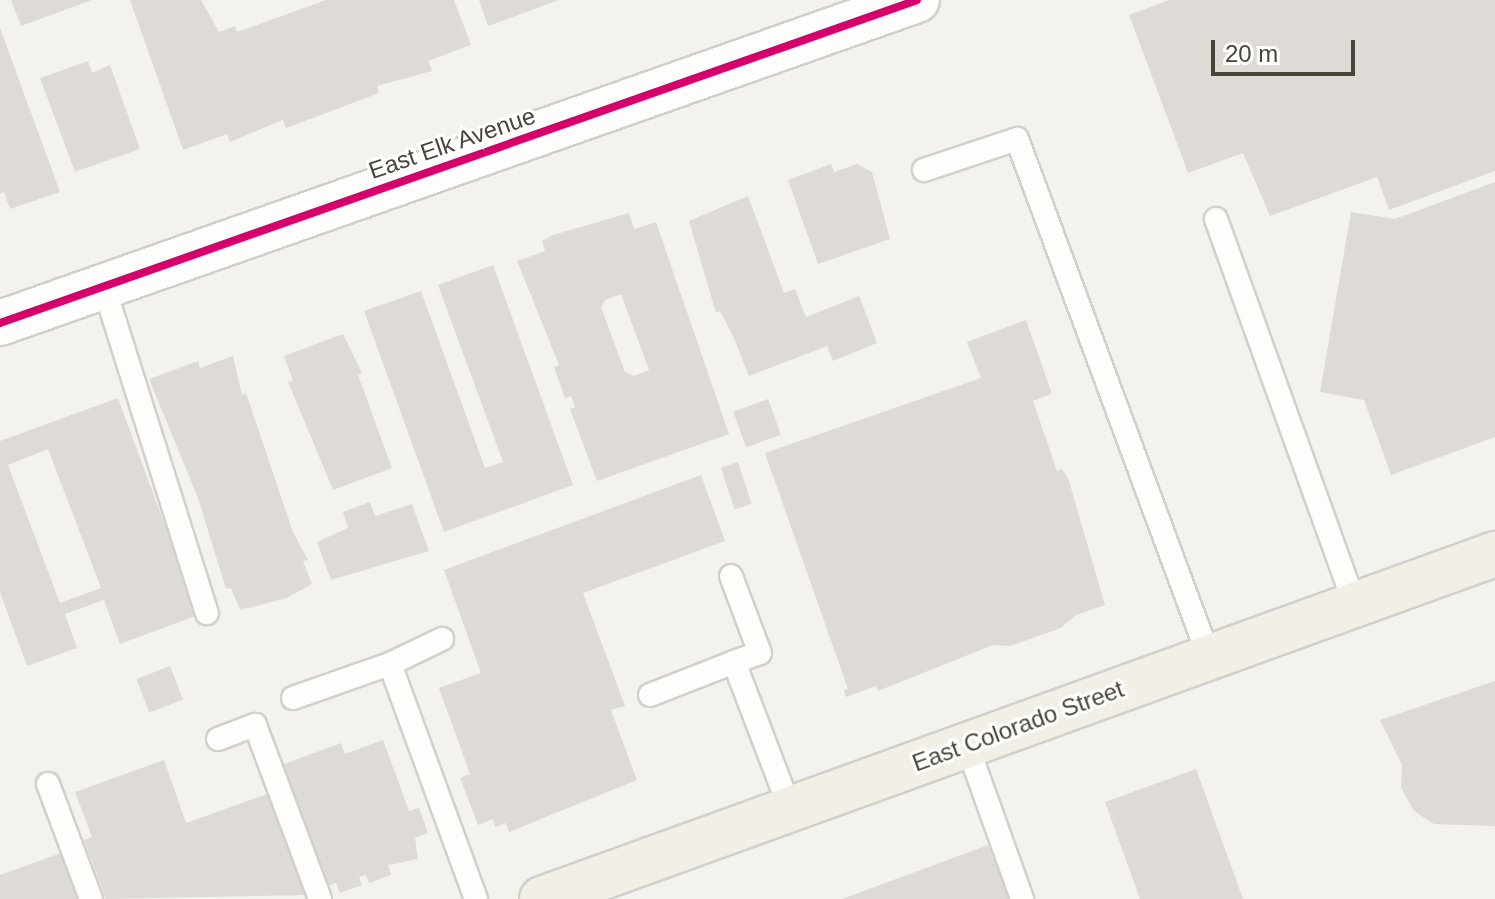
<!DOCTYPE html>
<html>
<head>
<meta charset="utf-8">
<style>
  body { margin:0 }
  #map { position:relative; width:1495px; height:899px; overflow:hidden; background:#f4f2ee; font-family:Helvetica,sans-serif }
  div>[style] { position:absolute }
  .building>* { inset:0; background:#dedbd6; transform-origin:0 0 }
  .roads { filter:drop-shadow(2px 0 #d2d0cb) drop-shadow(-2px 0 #d2d0cb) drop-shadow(0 2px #d2d0cb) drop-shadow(0 -2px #d2d0cb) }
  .service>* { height:22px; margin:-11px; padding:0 11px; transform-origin:11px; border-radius:11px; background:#fdfdfc }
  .minor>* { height:44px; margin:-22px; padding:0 22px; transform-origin:22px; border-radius:22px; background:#fdfdfc }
  .primary>* { height:44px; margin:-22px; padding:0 22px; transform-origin:22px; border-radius:22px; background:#f2efe6 }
  .cycleway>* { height:8px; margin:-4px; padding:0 4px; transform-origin:4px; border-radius:4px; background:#d6006c }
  span { translate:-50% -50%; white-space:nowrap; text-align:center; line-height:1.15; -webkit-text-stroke:6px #fff; paint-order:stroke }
  .street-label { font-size:24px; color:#4b4439 }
  .scale { position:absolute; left:1211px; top:40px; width:144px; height:36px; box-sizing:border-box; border:4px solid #4b4439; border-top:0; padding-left:10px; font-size:24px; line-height:28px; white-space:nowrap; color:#4b4439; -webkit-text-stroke:6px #fff; paint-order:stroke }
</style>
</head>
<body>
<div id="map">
  <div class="building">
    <i style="clip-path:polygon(11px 0,92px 0,21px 26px)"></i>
    <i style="clip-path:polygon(130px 0,201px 0,219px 32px,235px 26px,237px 32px,326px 0,454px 0,471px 45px,428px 61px,432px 71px,377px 86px,379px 93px,286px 128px,283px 120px,230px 142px,227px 134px,183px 150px)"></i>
    <i style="clip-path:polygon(479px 0,559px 0,488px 26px)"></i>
    <i style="clip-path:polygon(1169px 0,1495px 0,1495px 171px,1389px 210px,1377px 177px,1270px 216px,1243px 153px,1188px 173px,1129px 15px)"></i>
    <i style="clip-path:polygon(0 28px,60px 192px,10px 209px,4px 192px,0 194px)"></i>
    <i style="clip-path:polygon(88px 61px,92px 73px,110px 65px,140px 149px,75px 172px,40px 78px)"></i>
    <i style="clip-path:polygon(831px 164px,834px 172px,857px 164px,872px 172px,890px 239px,818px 264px,788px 180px)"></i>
    <i style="clip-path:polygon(1495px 182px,1495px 437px,1391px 475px,1364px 400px,1320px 392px,1351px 212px,1395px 219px)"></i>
    <i style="clip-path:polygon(748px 196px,784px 293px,795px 289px,806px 317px,859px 296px,877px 343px,833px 361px,827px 346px,749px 376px,733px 336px,720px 311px,716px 313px,689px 221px)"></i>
    <i style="clip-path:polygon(evenodd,629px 213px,634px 229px,656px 222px,729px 434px,597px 481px,570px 409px,575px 407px,571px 396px,565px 398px,554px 367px,559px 365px,517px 261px,545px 251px,542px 241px,553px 235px,629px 213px,621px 294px,649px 370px,634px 376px,625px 372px,601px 307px,605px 300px,621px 294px)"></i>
    <i style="clip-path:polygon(493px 265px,573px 485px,444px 532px,364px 311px,421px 291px,485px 468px,503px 462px,438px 285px)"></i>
    <i style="clip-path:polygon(1026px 320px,1052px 394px,1033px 401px,1057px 471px,1062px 469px,1068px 478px,1105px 605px,1076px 615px,1061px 628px,1010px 646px,993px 645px,878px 691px,876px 686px,846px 697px,844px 690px,848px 689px,765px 453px,981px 378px,967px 342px)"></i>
    <i style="clip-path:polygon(343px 334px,362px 373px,358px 375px,392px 468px,333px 490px,288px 382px,293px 381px,284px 356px)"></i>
    <i style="clip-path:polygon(233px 356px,242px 395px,246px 393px,293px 532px,308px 560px,303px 561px,312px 584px,287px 598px,240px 610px,231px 588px,226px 589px,198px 498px,149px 379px,198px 361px,200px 368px)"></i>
    <i style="clip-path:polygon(evenodd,118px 398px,198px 615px,120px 644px,104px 600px,65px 614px,77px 648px,27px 666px,0 592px,0 441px,118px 398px,48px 449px,101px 588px,60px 603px,8px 465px,48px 449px)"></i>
    <i style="left:768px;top:399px;width:38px;height:37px;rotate:70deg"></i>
    <i style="left:738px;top:462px;width:44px;height:18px;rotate:72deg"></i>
    <i style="clip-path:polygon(701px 475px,725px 541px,583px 593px,625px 706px,611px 710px,637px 780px,509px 832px,506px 823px,495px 827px,493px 819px,478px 825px,460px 778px,470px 774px,439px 688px,481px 673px,444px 570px)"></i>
    <i style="clip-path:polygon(370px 502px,375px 516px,412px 504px,429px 551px,331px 580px,317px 542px,348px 528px,343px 512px)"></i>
    <i style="left:170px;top:666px;width:36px;height:36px;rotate:69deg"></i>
    <i style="clip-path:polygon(1495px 681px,1495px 826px,1434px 824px,1414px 811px,1401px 788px,1402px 765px,1380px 720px)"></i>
    <i style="clip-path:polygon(383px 740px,409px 811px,419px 808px,428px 833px,415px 838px,418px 859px,388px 865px,391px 875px,369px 883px,366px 875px,359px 877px,362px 885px,340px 893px,336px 883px,327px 886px,282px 765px,341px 743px,345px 754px)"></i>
    <i style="clip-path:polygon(164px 760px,186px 823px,273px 792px,311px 895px,106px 899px,84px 840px,92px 837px,75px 792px)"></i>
    <i style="clip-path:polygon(1196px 769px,1243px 899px,1140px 899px,1105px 802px)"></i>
    <i style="clip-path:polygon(988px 845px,1009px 899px,842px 899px)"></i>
    <i style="clip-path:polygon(64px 852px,81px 899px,0 899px,0 875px)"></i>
  </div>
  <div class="roads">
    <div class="service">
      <i style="left:924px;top:170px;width:98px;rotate:-18.4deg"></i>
      <i style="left:1017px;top:139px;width:552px;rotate:69.66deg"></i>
      <i style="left:1216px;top:219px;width:410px;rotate:70.2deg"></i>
      <i style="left:104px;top:287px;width:342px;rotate:72.5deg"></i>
      <i style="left:731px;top:576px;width:82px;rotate:69.4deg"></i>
      <i style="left:760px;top:653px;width:28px;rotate:161deg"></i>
      <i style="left:390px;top:664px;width:250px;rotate:69.9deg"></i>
      <i style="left:650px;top:695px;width:90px;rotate:-21.4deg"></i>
      <i style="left:734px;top:662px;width:157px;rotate:69.1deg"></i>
      <i style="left:293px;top:698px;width:103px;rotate:-19.3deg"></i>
      <i style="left:390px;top:664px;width:58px;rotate:-25.7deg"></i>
      <i style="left:218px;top:739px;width:40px;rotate:-21deg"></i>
      <i style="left:255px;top:725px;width:186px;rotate:69.5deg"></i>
      <i style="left:967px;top:745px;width:164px;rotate:70.3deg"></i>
      <i style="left:48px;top:784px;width:123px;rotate:69.5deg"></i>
    </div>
    <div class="minor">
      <i style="left:0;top:323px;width:972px;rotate:-19.4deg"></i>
    </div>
    <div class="primary">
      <i style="left:542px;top:899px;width:1014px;rotate:-19.9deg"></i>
    </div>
  </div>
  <div class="cycleway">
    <i style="left:0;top:323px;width:972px;rotate:-19.4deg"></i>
  </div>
  <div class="street-label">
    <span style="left:452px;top:143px;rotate:-19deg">East Elk Avenue</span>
    <span style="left:1018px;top:726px;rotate:-20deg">East Colorado Street</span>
  </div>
  <div class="scale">20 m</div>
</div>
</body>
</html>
